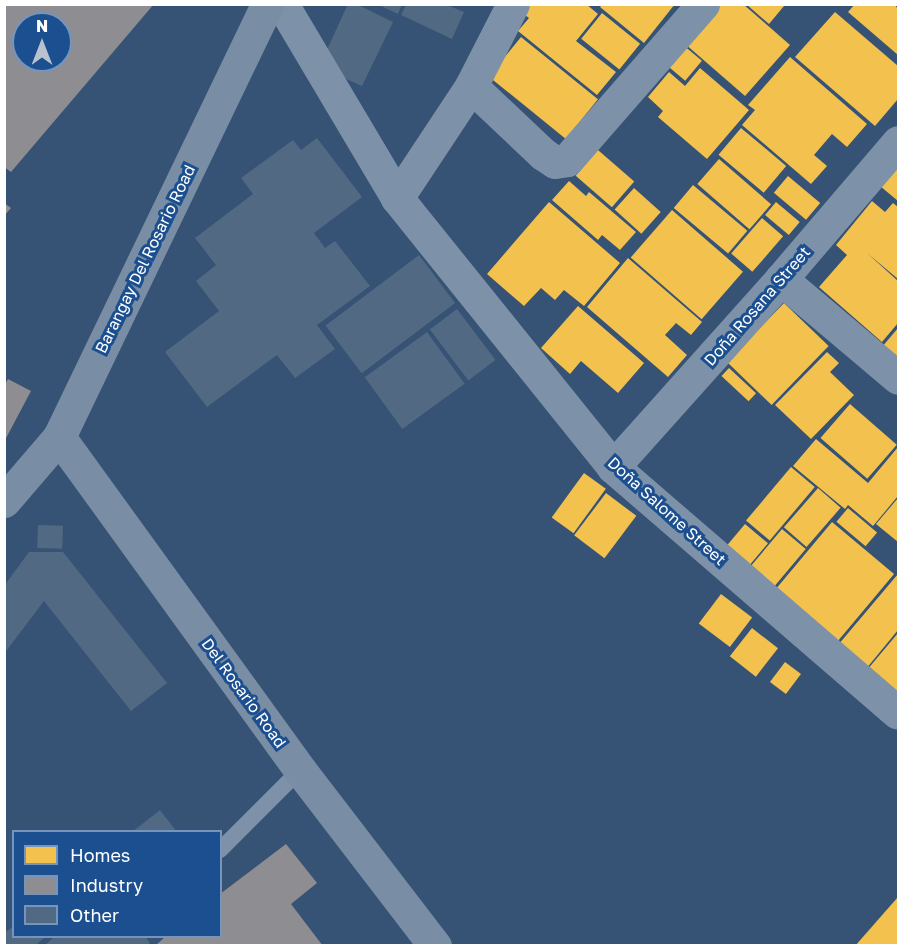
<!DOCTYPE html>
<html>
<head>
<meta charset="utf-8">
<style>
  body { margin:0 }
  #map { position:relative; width:903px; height:950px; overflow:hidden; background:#365274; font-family:"Golos Text",sans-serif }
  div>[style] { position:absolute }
  .homes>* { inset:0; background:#f2c14e; transform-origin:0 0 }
  .industry>* { inset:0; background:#8d8d92 }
  .building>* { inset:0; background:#526984; transform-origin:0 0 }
  .service>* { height:16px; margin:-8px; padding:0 8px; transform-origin:8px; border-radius:8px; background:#7d92a8 }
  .minor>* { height:33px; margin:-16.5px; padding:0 16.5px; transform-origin:16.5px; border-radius:16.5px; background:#7d92a8 }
  .secondary>* { height:33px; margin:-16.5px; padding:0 16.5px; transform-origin:16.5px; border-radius:16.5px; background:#798da4 }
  span { translate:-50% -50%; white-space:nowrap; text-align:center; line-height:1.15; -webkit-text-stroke:6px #1b4f8f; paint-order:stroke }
  .street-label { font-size:16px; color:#fff }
  .frame { position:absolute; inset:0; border:6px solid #fff; pointer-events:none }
  .legend { position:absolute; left:12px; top:830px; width:210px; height:108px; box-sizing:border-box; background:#1b4f8f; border:2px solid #7695bc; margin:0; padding:8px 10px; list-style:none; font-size:18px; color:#fff }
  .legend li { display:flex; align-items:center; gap:12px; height:30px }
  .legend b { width:30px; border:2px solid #7695bc }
  .north { position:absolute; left:12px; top:12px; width:60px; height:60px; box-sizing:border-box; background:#1b4f8f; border:2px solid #7695bc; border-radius:50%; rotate:0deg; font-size:16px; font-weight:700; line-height:24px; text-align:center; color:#fff }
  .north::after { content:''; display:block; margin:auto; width:21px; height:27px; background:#b9c2ce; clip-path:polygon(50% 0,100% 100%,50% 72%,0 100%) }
</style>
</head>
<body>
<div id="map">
  <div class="homes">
    <i style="clip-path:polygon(527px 4px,586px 4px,598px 14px,576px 41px,616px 72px,597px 95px,518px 31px,529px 18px,521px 12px)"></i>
    <i style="clip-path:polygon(603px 4px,675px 4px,644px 43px,600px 7px)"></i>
    <i style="clip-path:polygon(717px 4px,743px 4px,790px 45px,745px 96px,684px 43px)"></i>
    <i style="clip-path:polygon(746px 4px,782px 4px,784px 6px,769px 24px)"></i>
    <i style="clip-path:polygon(855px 4px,894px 4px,898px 9px,898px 55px,848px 12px)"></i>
    <i style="clip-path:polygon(835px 12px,898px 66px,898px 99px,875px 126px,795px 57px)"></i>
    <i style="left:602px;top:13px;width:49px;height:33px;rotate:39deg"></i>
    <i style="left:521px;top:37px;width:99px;height:51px;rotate:39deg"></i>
    <i style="left:682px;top:44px;width:26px;height:26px;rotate:40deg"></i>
    <i style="clip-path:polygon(790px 57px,867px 124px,847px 147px,832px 134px,814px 155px,827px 166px,811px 184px,742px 125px,755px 110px,748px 105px)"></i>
    <i style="clip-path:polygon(700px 68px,749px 110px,707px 159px,658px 117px,663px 111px,648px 97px,669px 72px,685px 86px)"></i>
    <i style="left:741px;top:128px;width:59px;height:35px;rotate:40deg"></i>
    <i style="left:598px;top:150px;width:48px;height:34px;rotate:41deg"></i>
    <i style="left:719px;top:159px;width:69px;height:33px;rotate:41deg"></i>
    <i style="clip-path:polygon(898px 164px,898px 201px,880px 186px)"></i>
    <i style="left:788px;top:176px;width:42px;height:22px;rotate:40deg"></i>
    <i style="clip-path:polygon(569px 181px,586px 196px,589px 192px,636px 232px,620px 250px,602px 235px,598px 240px,552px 200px)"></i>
    <i style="left:693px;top:185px;width:71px;height:30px;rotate:40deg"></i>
    <i style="left:634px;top:188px;width:36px;height:29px;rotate:42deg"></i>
    <i style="clip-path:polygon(872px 201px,885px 212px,893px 203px,898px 207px,898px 279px,867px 253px,898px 281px,898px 323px,882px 342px,819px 287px,847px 255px,836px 245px)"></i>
    <i style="clip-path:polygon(549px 202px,620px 263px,584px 306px,564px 290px,555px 300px,541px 288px,524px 306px,487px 274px)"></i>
    <i style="left:776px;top:202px;width:31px;height:17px;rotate:40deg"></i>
    <i style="left:672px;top:210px;width:94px;height:63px;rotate:41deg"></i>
    <i style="left:762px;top:218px;width:28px;height:47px;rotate:41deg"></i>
    <i style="clip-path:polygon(628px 258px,702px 322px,691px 335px,676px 323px,665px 335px,687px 355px,668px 377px,587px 307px)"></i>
    <i style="left:784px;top:303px;width:62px;height:82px;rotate:44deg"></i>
    <i style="clip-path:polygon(578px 306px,644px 363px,618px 393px,581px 361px,570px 374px,541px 348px)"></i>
    <i style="clip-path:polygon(898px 328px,898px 360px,882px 347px)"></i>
    <i style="clip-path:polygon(827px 352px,839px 363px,830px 372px,854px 395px,811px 439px,775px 405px)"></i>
    <i style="left:729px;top:368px;width:37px;height:11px;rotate:43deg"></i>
    <i style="left:850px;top:404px;width:62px;height:45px;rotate:41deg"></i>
    <i style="clip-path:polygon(816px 439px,868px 483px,898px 447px,898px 496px,873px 526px,848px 505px,845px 509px,793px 466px)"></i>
    <i style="left:791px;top:467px;width:31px;height:70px;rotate:40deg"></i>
    <i style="left:584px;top:473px;width:27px;height:55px;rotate:36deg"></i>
    <i style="left:818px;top:488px;width:30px;height:52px;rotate:41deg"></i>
    <i style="left:606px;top:493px;width:38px;height:53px;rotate:37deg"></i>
    <i style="clip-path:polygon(898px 498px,898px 542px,876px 524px)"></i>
    <i style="left:848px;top:508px;width:38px;height:18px;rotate:40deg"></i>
    <i style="left:832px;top:522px;width:81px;height:88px;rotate:40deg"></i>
    <i style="left:745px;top:524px;width:30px;height:32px;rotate:40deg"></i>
    <i style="left:782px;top:529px;width:31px;height:51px;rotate:40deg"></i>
    <i style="clip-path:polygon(898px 574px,898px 630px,866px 669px,838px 645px)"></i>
    <i style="left:721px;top:594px;width:39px;height:37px;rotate:37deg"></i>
    <i style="left:752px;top:628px;width:33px;height:36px;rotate:38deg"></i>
    <i style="clip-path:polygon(898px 633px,898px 697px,867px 670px)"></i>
    <i style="left:785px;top:662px;width:20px;height:25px;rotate:37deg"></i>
    <i style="clip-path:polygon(898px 897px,898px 946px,855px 946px)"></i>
  </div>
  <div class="industry">
    <i style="clip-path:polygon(evenodd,4px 4px,154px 4px,11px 172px,4px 167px,4px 4px,24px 24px,60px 24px,60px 60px,24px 60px,24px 24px)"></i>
    <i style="clip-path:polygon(4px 203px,11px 208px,4px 216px)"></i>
    <i style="clip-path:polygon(8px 379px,31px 391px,4px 442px,4px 386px)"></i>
    <i style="clip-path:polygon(286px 844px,317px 883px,291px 904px,323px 946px,155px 946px,166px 936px,220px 936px,220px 894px)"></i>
  </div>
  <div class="building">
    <i style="clip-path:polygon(348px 4px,356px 4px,393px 22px,362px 86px,319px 67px)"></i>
    <i style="clip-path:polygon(377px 4px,402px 4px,398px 14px)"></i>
    <i style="clip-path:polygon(406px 5px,447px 5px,464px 12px,452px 39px,401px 15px)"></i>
    <i style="clip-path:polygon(317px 138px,362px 197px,314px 233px,325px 248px,335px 241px,370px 286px,317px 325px,335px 349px,295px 378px,277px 355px,207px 407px,165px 352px,219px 311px,196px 281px,216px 265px,195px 238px,253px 194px,241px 178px,293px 140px,301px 150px)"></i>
    <i style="left:419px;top:255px;width:60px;height:117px;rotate:53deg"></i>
    <i style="left:457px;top:309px;width:64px;height:34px;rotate:53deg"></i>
    <i style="left:427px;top:332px;width:64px;height:77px;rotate:54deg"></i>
    <i style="left:38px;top:525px;width:25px;height:23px;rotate:2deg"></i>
    <i style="clip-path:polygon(29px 552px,63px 552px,167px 683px,131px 711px,44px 601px,4px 654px,4px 586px)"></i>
    <i style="clip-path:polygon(160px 810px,177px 832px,132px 832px)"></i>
    <i style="clip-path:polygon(14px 926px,14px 936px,46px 936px,35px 946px,4px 946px,4px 933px)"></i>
    <i style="clip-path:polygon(55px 936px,145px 936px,150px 943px,146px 946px,44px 946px)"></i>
  </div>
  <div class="service">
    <i style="left:220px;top:850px;width:113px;rotate:-45deg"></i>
  </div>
  <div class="minor">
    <i style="left:282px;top:4px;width:226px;rotate:59.3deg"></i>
    <i style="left:397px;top:198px;width:345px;rotate:51.2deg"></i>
    <i style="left:613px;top:467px;width:376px;rotate:40.8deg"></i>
    <i style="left:471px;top:86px;width:99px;rotate:43.4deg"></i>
    <i style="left:543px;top:154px;width:14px;rotate:34deg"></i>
    <i style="left:555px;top:162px;width:12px;rotate:-9deg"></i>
    <i style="left:567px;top:160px;width:207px;rotate:-48.9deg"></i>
    <i style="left:397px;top:198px;width:134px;rotate:-56.5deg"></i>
    <i style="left:471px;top:86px;width:92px;rotate:-62.9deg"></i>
    <i style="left:781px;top:279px;width:153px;rotate:40.2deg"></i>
    <i style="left:613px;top:467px;width:252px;rotate:-48.2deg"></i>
    <i style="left:781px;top:279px;width:180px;rotate:-49.5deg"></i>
  </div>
  <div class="secondary">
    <i style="left:59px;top:437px;width:411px;rotate:54.1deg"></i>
    <i style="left:300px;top:770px;width:222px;rotate:52.5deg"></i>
    <i style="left:4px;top:501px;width:84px;rotate:-49.3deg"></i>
    <i style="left:59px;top:437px;width:480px;rotate:-64.3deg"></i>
  </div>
  <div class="street-label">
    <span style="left:145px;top:259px;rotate:-64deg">Barangay Del Rosario Road</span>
    <span style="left:757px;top:306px;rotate:-49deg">Doña Rosana Street</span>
    <span style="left:667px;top:511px;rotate:42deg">Doña Salome Street</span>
    <span style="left:244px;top:693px;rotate:54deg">Del Rosario Road</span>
  </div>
  <div class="frame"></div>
  <ul class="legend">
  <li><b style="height:16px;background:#f2c14e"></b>Homes</li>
  <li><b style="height:16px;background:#8d8d92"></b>Industry</li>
  <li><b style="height:16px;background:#526984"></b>Other</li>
  </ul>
  <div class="north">N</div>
</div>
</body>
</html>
